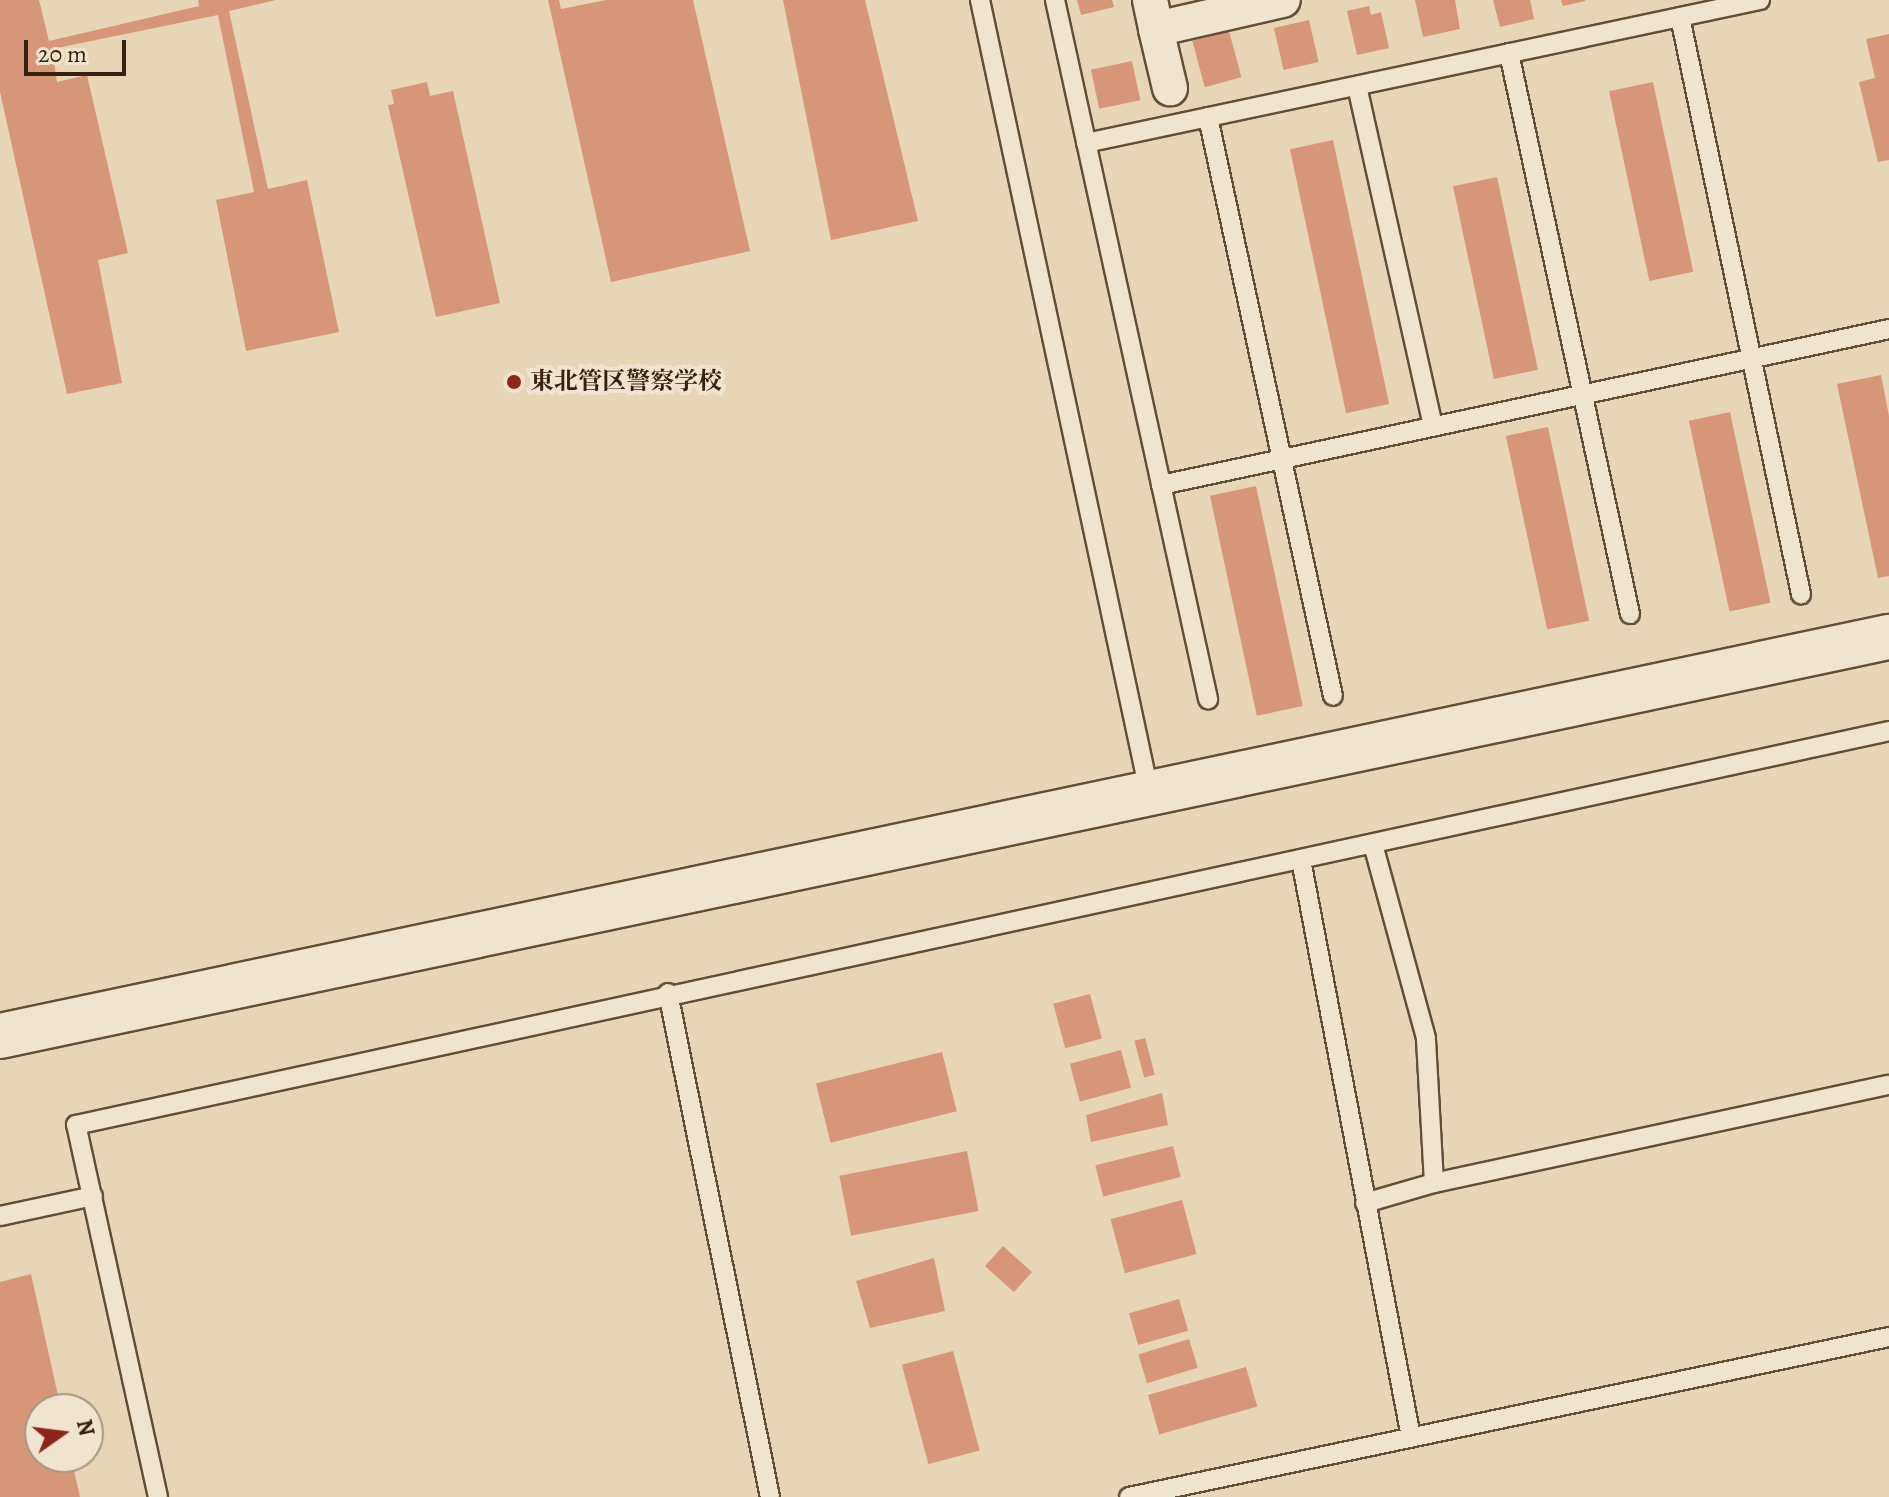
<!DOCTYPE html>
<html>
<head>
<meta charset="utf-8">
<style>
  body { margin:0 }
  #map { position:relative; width:1889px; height:1497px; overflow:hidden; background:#e6d6b5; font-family:Alegreya,"Noto Serif JP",serif }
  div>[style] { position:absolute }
  .building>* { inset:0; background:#d89679; transform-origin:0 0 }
  .roads { filter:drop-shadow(2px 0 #634e38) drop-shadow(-2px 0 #634e38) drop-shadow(0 2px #634e38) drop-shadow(0 -2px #634e38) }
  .service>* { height:18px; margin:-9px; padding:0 9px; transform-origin:9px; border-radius:9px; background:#efe4cf }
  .minor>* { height:34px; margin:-17px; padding:0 17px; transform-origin:17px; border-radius:17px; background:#efe4cf }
  .tertiary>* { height:44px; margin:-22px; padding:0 22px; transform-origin:22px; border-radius:22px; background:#efe4cf }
  .dots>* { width:22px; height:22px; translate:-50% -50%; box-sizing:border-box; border:4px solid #efe4cf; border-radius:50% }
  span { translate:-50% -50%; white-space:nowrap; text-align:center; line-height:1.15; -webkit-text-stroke:8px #efe4cf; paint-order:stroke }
  .poi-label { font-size:24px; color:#37200f; font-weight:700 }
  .left { translate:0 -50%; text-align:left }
  .north { position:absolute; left:24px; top:1393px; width:80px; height:80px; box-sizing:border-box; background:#efe4cf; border:2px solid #a59682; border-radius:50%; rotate:76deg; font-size:22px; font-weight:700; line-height:32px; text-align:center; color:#37200f }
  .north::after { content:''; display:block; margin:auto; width:28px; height:36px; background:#8f2418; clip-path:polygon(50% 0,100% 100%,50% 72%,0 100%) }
  .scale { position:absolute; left:24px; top:40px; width:102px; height:36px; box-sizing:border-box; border:4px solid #37200f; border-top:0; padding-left:10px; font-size:24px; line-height:28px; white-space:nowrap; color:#37200f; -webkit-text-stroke:6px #efe4cf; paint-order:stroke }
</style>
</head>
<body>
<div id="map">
  <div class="building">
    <i style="clip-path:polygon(0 0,39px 0,49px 41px,199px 6px,198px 0,276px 0,229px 11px,268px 189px,307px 180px,339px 332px,246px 351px,216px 200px,254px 192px,218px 15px,52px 49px,57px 82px,87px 75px,128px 253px,98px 260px,122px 383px,67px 394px,0 92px)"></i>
    <i style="clip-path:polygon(548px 0,559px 0,561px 9px,606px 0,693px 0,750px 251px,611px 282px)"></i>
    <i style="clip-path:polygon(783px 0,865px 0,918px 221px,831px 240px)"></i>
    <i style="clip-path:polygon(1077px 0,1112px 0,1114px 7px,1081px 15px)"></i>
    <i style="clip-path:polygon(1415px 0,1455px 0,1460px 29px,1423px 37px)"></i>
    <i style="clip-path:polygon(1493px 0,1530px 0,1534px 19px,1500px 27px)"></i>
    <i style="clip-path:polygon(1561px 0,1585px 0,1585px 1px,1563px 6px)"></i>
    <i style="clip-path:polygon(1369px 6px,1371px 15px,1381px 12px,1389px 48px,1357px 55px,1347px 11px)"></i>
    <i style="left:1309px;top:20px;width:43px;height:36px;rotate:77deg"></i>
    <i style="left:1229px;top:31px;width:48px;height:38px;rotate:75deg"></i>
    <i style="clip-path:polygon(1889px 34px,1889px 160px,1878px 162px,1859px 82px,1875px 78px,1866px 39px)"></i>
    <i style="left:1132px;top:61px;width:40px;height:42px;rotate:78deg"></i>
    <i style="clip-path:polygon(427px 82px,430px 96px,453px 91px,500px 303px,436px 317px,388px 105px,394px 104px,391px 90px)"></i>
    <i style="left:1653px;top:82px;width:194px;height:45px;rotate:78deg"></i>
    <i style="left:1333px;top:140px;width:270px;height:44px;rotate:78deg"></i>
    <i style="left:1497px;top:177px;width:197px;height:45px;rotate:78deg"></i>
    <i style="clip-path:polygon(1881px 375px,1889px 416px,1889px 576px,1878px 578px,1837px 384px)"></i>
    <i style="left:1730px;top:412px;width:195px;height:42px;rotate:78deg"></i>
    <i style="left:1548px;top:427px;width:198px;height:43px;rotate:78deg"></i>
    <i style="left:1256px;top:486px;width:225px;height:47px;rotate:78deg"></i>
    <i style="left:1090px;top:994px;width:46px;height:38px;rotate:75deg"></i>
    <i style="left:1145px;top:1038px;width:38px;height:11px;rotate:75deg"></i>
    <i style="left:1121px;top:1050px;width:39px;height:53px;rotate:75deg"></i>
    <i style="left:942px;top:1052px;width:61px;height:130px;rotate:76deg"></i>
    <i style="clip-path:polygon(1162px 1093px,1168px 1125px,1091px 1142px,1086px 1115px)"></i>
    <i style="left:1173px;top:1146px;width:32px;height:80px;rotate:76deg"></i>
    <i style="left:967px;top:1151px;width:61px;height:130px;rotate:79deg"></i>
    <i style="left:1182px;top:1200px;width:56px;height:74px;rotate:75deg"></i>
    <i style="left:1003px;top:1246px;width:39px;height:27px;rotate:42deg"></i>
    <i style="clip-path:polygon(934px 1258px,945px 1311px,870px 1328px,856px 1281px)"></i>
    <i style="clip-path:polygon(31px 1274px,61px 1409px,40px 1409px,40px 1457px,71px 1457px,80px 1497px,0 1497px,0 1282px)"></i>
    <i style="left:1179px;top:1299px;width:33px;height:52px;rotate:74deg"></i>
    <i style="left:1189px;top:1339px;width:30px;height:53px;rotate:73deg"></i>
    <i style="left:953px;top:1351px;width:103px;height:53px;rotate:75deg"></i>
    <i style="left:1246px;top:1367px;width:41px;height:102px;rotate:74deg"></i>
  </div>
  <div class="roads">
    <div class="service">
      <i style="left:980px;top:0;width:809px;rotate:77.94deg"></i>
      <i style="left:1055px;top:0;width:716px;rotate:77.65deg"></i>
      <i style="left:1680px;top:17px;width:590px;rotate:78.16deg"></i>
      <i style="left:1509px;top:53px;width:574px;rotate:77.83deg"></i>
      <i style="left:1357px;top:86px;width:349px;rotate:77.4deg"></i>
      <i style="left:1208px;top:117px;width:592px;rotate:77.82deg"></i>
      <i style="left:1086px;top:143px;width:689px;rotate:-11.98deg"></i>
      <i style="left:1161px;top:485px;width:745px;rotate:-12.09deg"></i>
      <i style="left:1301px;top:860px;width:587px;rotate:79.21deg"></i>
      <i style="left:668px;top:993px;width:514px;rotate:78.56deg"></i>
      <i style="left:1434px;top:1183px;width:465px;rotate:-12.2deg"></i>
      <i style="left:1365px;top:1203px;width:72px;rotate:-16.2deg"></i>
      <i style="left:1434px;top:1183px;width:145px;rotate:-93.2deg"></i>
      <i style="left:1426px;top:1038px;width:201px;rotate:-105.3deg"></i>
      <i style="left:0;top:1216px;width:95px;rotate:-12.1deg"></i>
      <i style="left:158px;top:1497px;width:381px;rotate:-102.4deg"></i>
      <i style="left:76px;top:1125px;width:1855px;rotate:-12.26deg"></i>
      <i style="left:1129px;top:1497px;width:777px;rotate:-11.89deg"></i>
    </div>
    <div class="minor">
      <i style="left:1150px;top:0;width:30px;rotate:78deg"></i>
      <i style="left:1156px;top:29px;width:130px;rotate:-12.9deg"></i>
      <i style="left:1156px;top:29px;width:61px;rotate:76.7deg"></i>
    </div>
    <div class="tertiary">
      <i style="left:0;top:1036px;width:1931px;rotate:-11.93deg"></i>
    </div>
  </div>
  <div class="dots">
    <i style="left:514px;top:382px;background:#8f2418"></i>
  </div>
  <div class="poi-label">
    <span class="left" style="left:530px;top:382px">東北管区警察学校</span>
  </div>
  <div class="north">N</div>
  <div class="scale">20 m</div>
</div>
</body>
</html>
